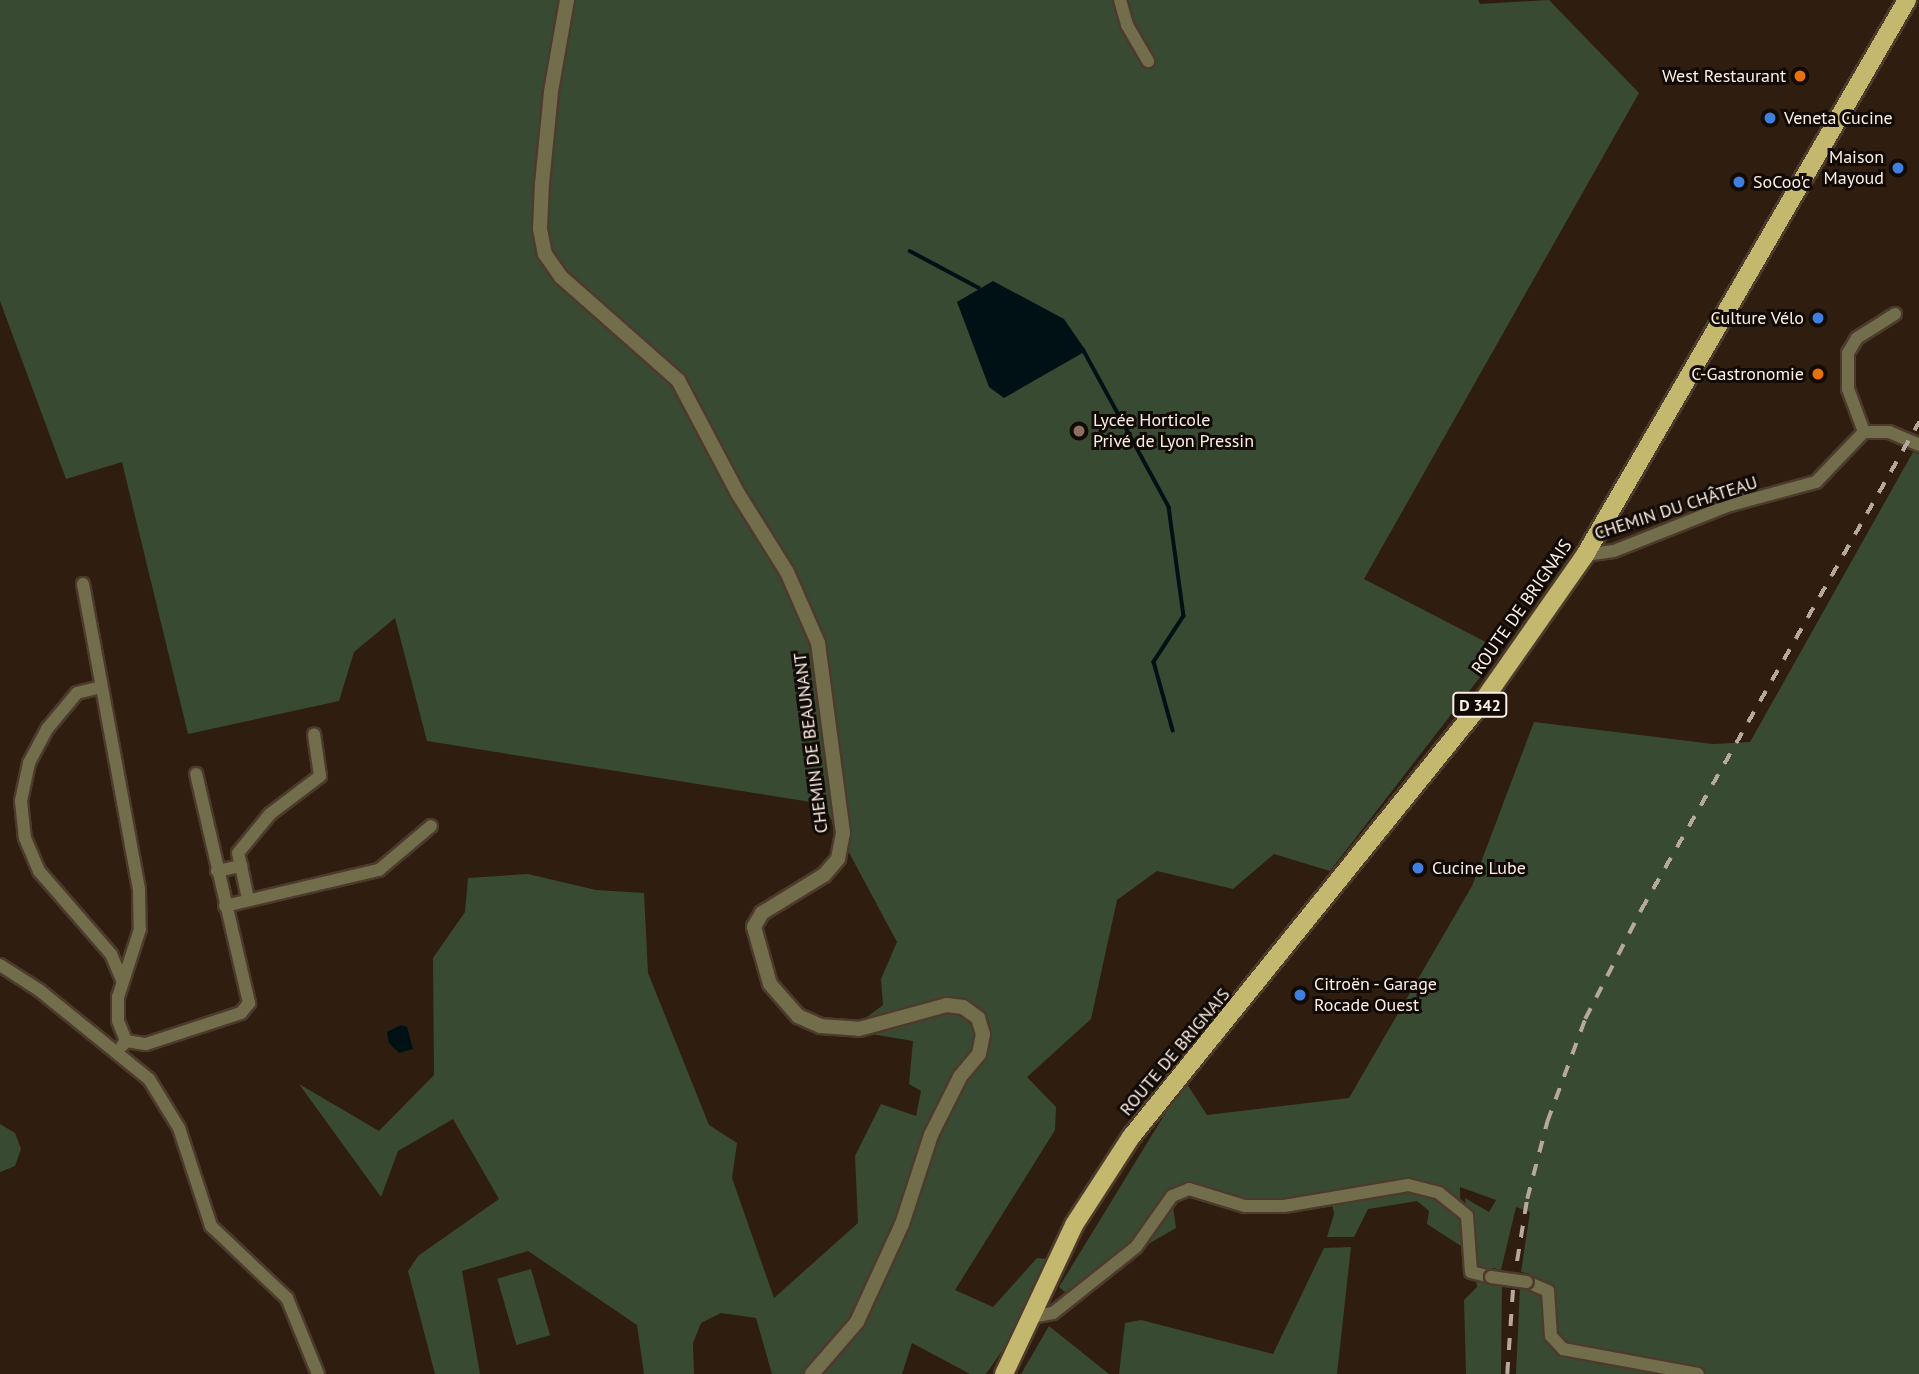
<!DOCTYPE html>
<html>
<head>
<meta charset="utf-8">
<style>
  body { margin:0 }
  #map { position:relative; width:1919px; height:1374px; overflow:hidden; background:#2f1e0f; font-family:"PT Sans",sans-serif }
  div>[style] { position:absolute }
  .green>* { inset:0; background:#394a32; transform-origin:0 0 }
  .water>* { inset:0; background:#001116 }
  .stream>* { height:3.5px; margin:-1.75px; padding:0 1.75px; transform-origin:1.75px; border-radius:1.75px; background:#001116 }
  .roads { filter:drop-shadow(2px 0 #4c3b2d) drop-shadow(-2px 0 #4c3b2d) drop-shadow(0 2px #4c3b2d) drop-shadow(0 -2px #4c3b2d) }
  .minor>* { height:12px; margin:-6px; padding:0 6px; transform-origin:6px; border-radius:6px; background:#726d4a }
  .tertiary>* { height:14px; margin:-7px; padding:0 7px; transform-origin:7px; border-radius:7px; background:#726d4a }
  .primary>* { height:18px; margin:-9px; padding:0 9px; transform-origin:9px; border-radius:9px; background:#c3b86e }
  .rail>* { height:3.5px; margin-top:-1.75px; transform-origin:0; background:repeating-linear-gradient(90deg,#b6a89d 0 12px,transparent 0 24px) }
  .bridges { filter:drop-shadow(2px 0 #4c3b2d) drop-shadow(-2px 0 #4c3b2d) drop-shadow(0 2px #4c3b2d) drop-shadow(0 -2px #4c3b2d) }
  .minor-bridge>* { height:12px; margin:-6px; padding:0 6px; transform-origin:6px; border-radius:6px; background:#726d4a }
  .dots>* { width:19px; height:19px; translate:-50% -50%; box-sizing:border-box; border:4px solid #110a05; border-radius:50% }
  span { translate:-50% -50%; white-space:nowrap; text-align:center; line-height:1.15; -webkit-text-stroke:6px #110a05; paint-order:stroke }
  .shield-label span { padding:2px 5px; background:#110a05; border:2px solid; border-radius:5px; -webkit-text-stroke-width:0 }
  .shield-label { font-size:16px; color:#fcf0e6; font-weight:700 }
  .poi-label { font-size:18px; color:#fcf0e6 }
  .right { translate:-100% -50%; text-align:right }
  .left { translate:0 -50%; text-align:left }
  .street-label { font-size:18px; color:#fcf0e6 }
</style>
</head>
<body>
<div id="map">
  <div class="green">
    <i style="clip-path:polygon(0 0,1478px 0,1480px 4px,1549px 0,1639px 93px,1364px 579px,1501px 650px,1330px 871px,1274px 854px,1233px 889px,1157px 871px,1117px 900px,1091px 1019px,1027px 1077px,1056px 1107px,1055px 1130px,955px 1290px,993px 1307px,1037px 1258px,1047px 1259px,1009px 1341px,986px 1374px,970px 1374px,912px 1343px,902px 1374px,772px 1374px,756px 1318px,721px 1313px,701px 1323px,693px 1343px,694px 1374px,644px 1374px,637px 1325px,528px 1251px,462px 1271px,480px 1374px,435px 1374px,408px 1271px,418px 1256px,499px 1199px,453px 1119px,398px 1151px,381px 1197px,299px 1084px,379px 1131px,434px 1075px,433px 958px,465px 912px,468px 878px,528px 874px,596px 890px,644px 893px,648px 973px,709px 1125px,737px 1143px,732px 1178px,774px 1298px,858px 1223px,855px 1156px,881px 1104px,916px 1116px,921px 1091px,909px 1084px,913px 1041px,871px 1034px,859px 1023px,883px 1005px,881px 979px,897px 942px,823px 804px,427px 741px,395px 618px,354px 652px,339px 701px,188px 734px,122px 462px,66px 479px,0 301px)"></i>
    <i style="clip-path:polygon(1913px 452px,1919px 454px,1919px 1374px,1516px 1374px,1520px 1287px,1529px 1288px,1530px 1274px,1521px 1272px,1530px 1212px,1516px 1207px,1501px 1270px,1493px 1268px,1490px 1280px,1502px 1285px,1501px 1374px,1466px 1374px,1464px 1300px,1477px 1287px,1465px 1198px,1489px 1212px,1496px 1200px,1460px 1187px,1461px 1246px,1427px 1224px,1429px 1211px,1417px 1201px,1368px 1209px,1354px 1237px,1327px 1237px,1334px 1214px,1330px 1193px,1280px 1202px,1171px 1193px,1176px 1228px,1065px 1292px,1059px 1287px,1185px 1081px,1207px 1115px,1349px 1098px,1472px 886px,1534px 722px,1713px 744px,1750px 742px)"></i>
    <i style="clip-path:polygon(0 1124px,15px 1133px,21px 1149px,15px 1166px,0 1172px)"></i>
    <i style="clip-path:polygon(1351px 1247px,1337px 1374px,1119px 1374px,1125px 1323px,1141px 1320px,1273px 1354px,1324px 1248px)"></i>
    <i style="left:531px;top:1269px;width:69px;height:35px;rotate:74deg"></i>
    <i style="clip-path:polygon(1049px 1326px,1109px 1374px,1021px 1374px)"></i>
  </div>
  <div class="water">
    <i style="clip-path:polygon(993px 281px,1064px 319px,1086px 351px,1004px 398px,989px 387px,957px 302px)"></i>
    <i style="clip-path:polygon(401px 1025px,407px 1027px,413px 1049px,399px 1053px,389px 1043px,387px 1032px)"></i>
  </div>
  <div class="stream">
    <i style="left:910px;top:251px;width:78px;rotate:28.2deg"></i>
    <i style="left:1083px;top:349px;width:180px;rotate:61.4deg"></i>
    <i style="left:1169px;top:507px;width:110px;rotate:82.2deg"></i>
    <i style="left:1184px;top:616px;width:55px;rotate:123.1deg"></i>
    <i style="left:1154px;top:662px;width:71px;rotate:74.4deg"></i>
  </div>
  <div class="roads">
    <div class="minor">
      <i style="left:1120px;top:0;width:26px;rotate:74deg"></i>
      <i style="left:1127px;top:25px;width:42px;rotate:59.7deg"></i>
      <i style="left:1864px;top:432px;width:46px;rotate:-110.4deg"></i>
      <i style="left:1848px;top:389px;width:36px;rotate:-90deg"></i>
      <i style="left:1848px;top:353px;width:17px;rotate:-59deg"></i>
      <i style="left:1857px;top:338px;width:45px;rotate:-32.3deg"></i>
      <i style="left:1585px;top:555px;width:29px;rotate:-8deg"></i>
      <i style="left:1614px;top:551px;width:122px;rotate:-21.7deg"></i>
      <i style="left:1727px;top:506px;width:92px;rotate:-15.1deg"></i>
      <i style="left:1816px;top:482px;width:69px;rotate:-46.2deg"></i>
      <i style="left:1864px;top:432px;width:25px"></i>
      <i style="left:1889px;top:432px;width:33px;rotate:23deg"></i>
      <i style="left:83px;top:584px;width:311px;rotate:79.6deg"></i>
      <i style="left:139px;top:890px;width:39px;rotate:89deg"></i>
      <i style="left:140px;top:929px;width:71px;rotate:107.9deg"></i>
      <i style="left:118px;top:997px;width:24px;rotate:90deg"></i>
      <i style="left:118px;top:1021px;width:22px;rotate:68deg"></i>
      <i style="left:101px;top:687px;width:25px;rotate:166deg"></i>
      <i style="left:77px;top:693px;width:47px;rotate:129.8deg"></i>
      <i style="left:47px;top:729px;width:38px;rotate:118deg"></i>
      <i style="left:29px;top:763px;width:39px;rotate:102deg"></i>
      <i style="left:21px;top:801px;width:37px;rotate:84deg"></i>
      <i style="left:25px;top:838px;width:36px;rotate:67deg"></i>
      <i style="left:39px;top:871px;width:110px;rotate:49.1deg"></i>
      <i style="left:111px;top:954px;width:30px;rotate:67deg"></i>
      <i style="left:241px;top:866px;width:13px;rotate:-103deg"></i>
      <i style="left:238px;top:853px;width:50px;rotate:-50.6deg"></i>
      <i style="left:270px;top:814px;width:63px;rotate:-37.2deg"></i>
      <i style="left:320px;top:776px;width:42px;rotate:-98.1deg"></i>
      <i style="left:217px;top:871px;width:25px;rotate:-12deg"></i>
      <i style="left:241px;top:866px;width:35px;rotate:78deg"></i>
      <i style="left:225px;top:906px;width:158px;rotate:-13.2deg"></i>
      <i style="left:379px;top:870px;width:68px;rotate:-40.2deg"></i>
      <i style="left:0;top:965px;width:46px;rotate:32.7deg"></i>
      <i style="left:39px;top:990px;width:141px;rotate:39deg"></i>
      <i style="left:149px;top:1079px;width:57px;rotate:58.5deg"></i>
      <i style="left:179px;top:1128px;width:103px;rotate:71.9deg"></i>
      <i style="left:211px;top:1226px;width:105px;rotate:43.5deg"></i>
      <i style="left:287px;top:1298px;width:82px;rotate:67.8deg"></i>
      <i style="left:122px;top:1046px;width:6px;rotate:-51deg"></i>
      <i style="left:126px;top:1041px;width:20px;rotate:9deg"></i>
      <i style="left:146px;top:1044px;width:100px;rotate:-18.1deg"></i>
      <i style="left:241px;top:1013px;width:13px;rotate:-51deg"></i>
      <i style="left:249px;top:1003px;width:235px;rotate:-103deg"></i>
      <i style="left:1527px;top:1282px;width:23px;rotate:23deg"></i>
      <i style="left:1548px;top:1291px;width:45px;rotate:86.2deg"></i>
      <i style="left:1551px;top:1336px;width:18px;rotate:47deg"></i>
      <i style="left:1563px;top:1349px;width:137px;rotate:10.5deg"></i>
      <i style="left:1032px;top:1317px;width:21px;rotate:-11deg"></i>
      <i style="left:1053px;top:1313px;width:106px;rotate:-38.5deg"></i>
      <i style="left:1136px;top:1247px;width:62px;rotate:-54.8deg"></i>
      <i style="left:1172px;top:1196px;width:18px;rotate:-22deg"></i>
      <i style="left:1189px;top:1189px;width:59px;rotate:16.9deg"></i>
      <i style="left:1245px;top:1206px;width:39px"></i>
      <i style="left:1284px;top:1206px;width:126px;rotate:-9.6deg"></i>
      <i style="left:1408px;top:1185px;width:32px;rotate:14deg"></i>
      <i style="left:1439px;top:1193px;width:36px;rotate:39deg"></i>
      <i style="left:1467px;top:1216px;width:56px;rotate:85.9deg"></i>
      <i style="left:1471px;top:1272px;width:21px;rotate:14deg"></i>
    </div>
    <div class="tertiary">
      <i style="left:567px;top:0;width:93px;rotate:99.9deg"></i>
      <i style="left:551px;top:92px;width:91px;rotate:95.6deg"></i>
      <i style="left:542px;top:183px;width:46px;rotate:92.5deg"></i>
      <i style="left:540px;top:229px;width:25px;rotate:79deg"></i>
      <i style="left:545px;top:254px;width:28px;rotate:55deg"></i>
      <i style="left:561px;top:277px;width:156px;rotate:41.4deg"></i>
      <i style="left:678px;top:380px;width:127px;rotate:62.2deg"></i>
      <i style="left:737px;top:492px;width:94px;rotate:58deg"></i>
      <i style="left:787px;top:572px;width:77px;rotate:66.4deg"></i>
      <i style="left:818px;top:643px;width:192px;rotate:82.5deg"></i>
      <i style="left:843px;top:833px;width:26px;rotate:101deg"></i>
      <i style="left:838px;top:859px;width:21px;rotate:131deg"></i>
      <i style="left:824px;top:875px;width:73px;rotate:148.5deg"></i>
      <i style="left:762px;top:913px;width:16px;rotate:120deg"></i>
      <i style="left:754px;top:927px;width:59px;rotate:74.3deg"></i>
      <i style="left:770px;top:984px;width:43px;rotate:48.8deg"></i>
      <i style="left:798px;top:1016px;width:24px;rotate:24deg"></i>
      <i style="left:820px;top:1026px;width:39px;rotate:4deg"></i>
      <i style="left:859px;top:1029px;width:91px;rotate:-15.3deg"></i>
      <i style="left:947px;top:1005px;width:16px;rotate:7deg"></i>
      <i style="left:963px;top:1007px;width:19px;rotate:36deg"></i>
      <i style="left:978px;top:1018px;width:17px;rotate:73deg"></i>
      <i style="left:983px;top:1034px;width:20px;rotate:101deg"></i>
      <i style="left:979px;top:1054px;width:30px;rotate:130deg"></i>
      <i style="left:960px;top:1077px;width:65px;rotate:116.6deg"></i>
      <i style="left:931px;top:1135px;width:94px;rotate:108deg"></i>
      <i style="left:902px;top:1224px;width:108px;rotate:114.7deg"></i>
      <i style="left:857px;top:1322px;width:69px;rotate:130.9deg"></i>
    </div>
    <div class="primary">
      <i style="left:1004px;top:1374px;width:165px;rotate:-64.8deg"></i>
      <i style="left:1074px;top:1225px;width:105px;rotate:-57.1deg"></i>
      <i style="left:1131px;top:1137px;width:555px;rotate:-51.07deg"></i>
      <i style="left:1480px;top:705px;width:183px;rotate:-55deg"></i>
      <i style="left:1585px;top:555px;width:642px;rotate:-59.88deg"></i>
    </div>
  </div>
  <div class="rail">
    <i style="left:1507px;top:1374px;width:89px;rotate:-86.1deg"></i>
    <i style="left:1513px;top:1285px;width:87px;rotate:-80.8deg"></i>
    <i style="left:1527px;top:1199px;width:80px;rotate:-75.4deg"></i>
    <i style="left:1547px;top:1122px;width:110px;rotate:-69.7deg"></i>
    <i style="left:1585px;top:1019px;width:123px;rotate:-62.8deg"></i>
    <i style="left:1641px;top:910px;width:562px;rotate:-60.33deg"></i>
  </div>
  <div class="bridges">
    <div class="minor-bridge">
      <i style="left:1491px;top:1277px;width:36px;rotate:8deg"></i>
    </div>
  </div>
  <div class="dots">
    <i style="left:1800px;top:76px;background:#e8710a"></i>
    <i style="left:1770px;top:118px;background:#3f7fe0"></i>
    <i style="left:1898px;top:168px;background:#3f7fe0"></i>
    <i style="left:1739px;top:182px;background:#3f7fe0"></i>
    <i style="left:1818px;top:318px;background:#3f7fe0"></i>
    <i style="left:1818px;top:374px;background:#e8710a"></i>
    <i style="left:1079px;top:431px;background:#8d6e63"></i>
    <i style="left:1418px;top:868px;background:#3f7fe0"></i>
    <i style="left:1300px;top:995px;background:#3f7fe0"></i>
  </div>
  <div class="shield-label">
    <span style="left:1480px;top:705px">D 342</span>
  </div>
  <div class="poi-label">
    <span class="right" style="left:1786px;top:76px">West Restaurant</span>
    <span class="left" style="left:1784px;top:118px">Veneta Cucine</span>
    <span class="right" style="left:1884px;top:168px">Maison<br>Mayoud</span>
    <span class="left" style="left:1753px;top:182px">SoCoo'c</span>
    <span class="right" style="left:1804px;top:318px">Culture Vélo</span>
    <span class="right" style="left:1804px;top:374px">C-Gastronomie</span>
    <span class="left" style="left:1093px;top:431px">Lycée Horticole<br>Privé de Lyon Pressin</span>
    <span class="left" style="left:1432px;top:868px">Cucine Lube</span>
    <span class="left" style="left:1314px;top:995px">Citroën - Garage<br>Rocade Ouest</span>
  </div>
  <div class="street-label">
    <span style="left:1676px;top:508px;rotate:-18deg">CHEMIN DU CHÂTEAU</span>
    <span style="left:1522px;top:607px;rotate:-55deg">ROUTE DE BRIGNAIS</span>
    <span style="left:811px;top:743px;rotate:-97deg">CHEMIN DE BEAUNANT</span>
    <span style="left:1175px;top:1052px;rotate:-50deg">ROUTE DE BRIGNAIS</span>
  </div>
</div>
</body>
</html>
